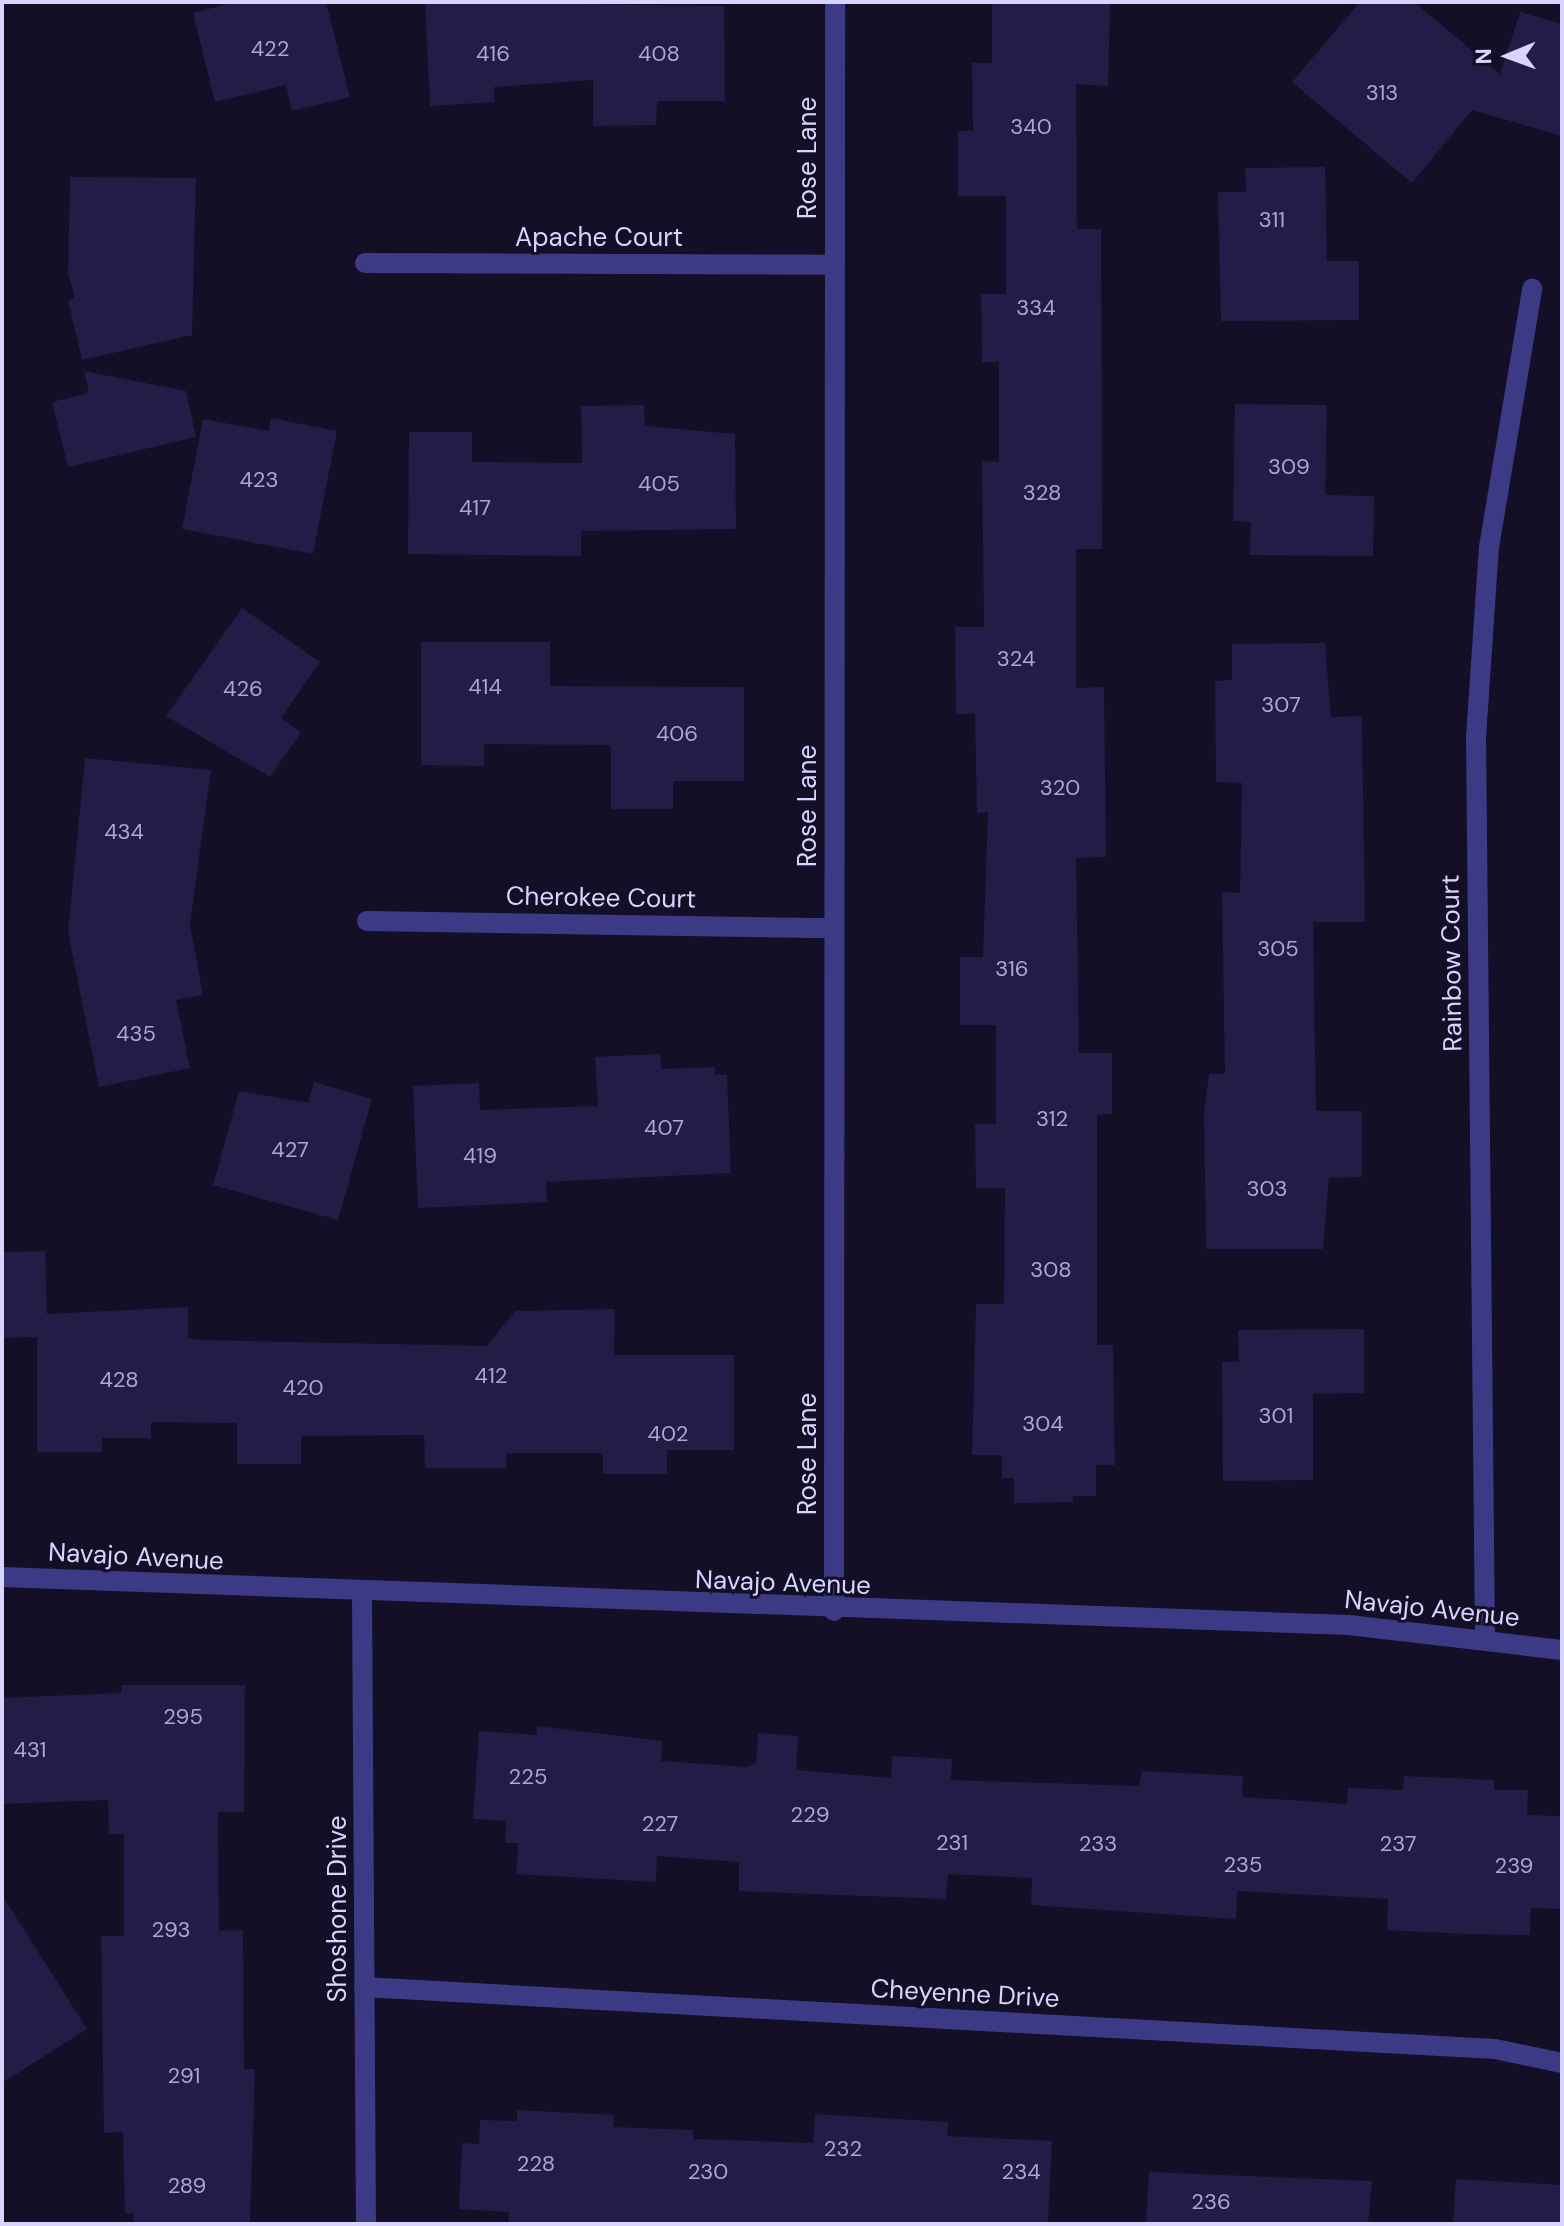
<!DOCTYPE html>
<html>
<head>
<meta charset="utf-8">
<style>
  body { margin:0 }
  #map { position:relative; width:1564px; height:2226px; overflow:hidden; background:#130f26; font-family:"DM Sans",sans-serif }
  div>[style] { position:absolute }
  .building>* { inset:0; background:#241b47 }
  .minor>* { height:20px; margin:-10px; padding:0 10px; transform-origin:10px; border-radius:10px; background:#3d3a85 }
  span { translate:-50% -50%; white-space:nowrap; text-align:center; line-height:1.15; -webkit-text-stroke:6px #130f26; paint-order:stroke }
  .number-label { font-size:22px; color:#aca6d1 }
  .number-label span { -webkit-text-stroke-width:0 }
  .street-label { font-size:26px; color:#d9d4ff }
  .frame { position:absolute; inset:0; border:4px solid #d9d4ff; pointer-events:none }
  .north { position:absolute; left:1468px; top:16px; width:80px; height:80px; -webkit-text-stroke:6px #130f26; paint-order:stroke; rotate:269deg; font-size:22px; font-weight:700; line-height:32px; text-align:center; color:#d9d4ff }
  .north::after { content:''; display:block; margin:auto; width:28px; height:36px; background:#d9d4ff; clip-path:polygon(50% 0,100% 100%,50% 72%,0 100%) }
</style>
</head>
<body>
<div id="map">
  <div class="building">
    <i style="clip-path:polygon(235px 2px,326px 2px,350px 97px,292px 111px,286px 85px,215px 102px,193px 13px)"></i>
    <i style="clip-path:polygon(425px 2px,724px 6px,725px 101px,657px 101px,656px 125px,593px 126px,593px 80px,494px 87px,495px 102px,430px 106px)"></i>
    <i style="clip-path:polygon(992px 2px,1110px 2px,1108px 86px,1076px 84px,1077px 229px,1101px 229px,1102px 549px,1076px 549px,1076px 688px,1104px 687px,1106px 857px,1076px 858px,1079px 1053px,1112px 1053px,1112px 1114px,1097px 1115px,1097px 1345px,1113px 1345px,1115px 1465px,1096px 1465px,1096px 1496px,1073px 1496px,1073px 1502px,1014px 1503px,1014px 1478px,1002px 1478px,1002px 1455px,972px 1455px,976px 1304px,1004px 1304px,1005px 1188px,976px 1188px,975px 1124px,996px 1124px,996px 1025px,960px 1025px,960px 957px,983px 957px,988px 812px,977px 813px,975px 714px,956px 714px,955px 627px,984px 627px,982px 461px,999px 462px,999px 362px,982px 362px,981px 294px,1006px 294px,1006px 196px,958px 196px,958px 131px,973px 131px,972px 63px,992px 63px)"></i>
    <i style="clip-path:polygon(1360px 2px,1414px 2px,1500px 74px,1520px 12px,1562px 24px,1562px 136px,1472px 110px,1412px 183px,1292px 82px)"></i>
    <i style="clip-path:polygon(1325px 167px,1327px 261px,1359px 261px,1359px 320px,1221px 321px,1218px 192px,1246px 192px,1245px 168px)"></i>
    <i style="clip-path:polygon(70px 177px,196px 178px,192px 335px,82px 360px,68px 300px,75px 298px,68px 273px)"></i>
    <i style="clip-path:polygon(84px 371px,186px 391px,196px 437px,68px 467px,52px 402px,89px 393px)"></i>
    <i style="clip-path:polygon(1235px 404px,1327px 405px,1325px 495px,1374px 496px,1373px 556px,1250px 555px,1251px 522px,1233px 521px)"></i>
    <i style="clip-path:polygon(644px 405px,645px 426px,735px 434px,736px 529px,581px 531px,581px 556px,408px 554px,409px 432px,472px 432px,472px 462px,582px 463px,581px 406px)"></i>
    <i style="clip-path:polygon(271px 418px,337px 431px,313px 554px,182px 529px,203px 419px,269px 431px)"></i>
    <i style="clip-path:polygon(242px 608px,320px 662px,281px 718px,301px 732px,270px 777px,166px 716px)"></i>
    <i style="clip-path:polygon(421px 642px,550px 642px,550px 686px,744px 687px,744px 781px,673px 781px,673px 809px,611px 809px,611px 745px,484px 744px,484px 766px,421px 765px)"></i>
    <i style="clip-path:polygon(1325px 643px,1331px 717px,1362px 716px,1365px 922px,1313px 922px,1316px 1111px,1362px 1111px,1362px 1177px,1329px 1178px,1323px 1249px,1206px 1249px,1204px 1112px,1209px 1074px,1225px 1074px,1222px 892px,1240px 893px,1242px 783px,1216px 782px,1215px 681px,1232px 680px,1232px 644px)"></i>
    <i style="clip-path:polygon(85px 758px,211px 770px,190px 924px,203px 995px,176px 1000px,190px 1068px,99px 1087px,68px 932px)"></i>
    <i style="clip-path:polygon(660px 1054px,661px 1069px,715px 1067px,715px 1075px,727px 1075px,731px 1173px,546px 1182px,547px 1202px,418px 1208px,413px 1086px,479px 1083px,480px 1110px,598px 1106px,595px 1057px)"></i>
    <i style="clip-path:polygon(314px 1082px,372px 1099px,338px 1220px,213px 1185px,239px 1091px,308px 1103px)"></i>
    <i style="clip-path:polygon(45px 1251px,47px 1314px,188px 1307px,188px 1338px,200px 1340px,487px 1346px,515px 1311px,615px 1309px,614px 1355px,734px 1355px,734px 1450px,667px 1450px,667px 1474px,603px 1474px,603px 1453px,507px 1453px,506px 1468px,425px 1468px,424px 1435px,301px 1436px,301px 1464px,237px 1464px,237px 1423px,151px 1422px,151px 1438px,102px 1438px,102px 1452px,37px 1452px,37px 1337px,2px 1338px,2px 1252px)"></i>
    <i style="clip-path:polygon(1364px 1329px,1364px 1393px,1313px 1394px,1313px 1480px,1223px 1481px,1222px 1362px,1239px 1362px,1238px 1330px)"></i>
    <i style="clip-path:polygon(122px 1685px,245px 1685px,244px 1812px,218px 1812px,219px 1931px,243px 1930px,244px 2069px,255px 2069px,250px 2224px,134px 2224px,133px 2213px,125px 2213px,123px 2132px,104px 2133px,101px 1936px,124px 1936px,124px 1834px,109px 1834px,108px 1800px,2px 1804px,2px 1698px,121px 1693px)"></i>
    <i style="clip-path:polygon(537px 1726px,662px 1741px,661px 1761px,747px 1767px,756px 1762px,758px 1733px,798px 1736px,796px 1770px,891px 1778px,892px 1756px,952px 1759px,951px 1780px,1139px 1786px,1142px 1771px,1243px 1776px,1242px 1797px,1347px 1804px,1348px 1788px,1403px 1790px,1404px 1776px,1494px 1780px,1494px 1790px,1528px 1790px,1527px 1815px,1562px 1816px,1562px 1909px,1531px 1908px,1530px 1935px,1466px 1934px,1387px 1930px,1388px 1899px,1237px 1891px,1236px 1919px,1031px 1905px,1032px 1878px,948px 1874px,946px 1899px,739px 1891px,739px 1862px,657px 1856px,656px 1882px,516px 1874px,518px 1843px,505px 1843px,506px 1821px,473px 1819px,479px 1731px,537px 1735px)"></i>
    <i style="clip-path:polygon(2px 1895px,87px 2029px,2px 2083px)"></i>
    <i style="clip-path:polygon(517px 2110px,614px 2115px,613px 2127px,693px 2130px,693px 2139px,813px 2143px,815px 2114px,948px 2122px,947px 2136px,1052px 2141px,1048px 2224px,508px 2224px,509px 2212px,459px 2209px,462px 2143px,479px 2144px,480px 2120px,517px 2121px)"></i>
    <i style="clip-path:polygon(1149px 2172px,1372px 2181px,1368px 2224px,1146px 2224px)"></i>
    <i style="clip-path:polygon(1456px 2179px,1562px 2185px,1562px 2224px,1453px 2224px)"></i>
  </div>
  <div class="minor">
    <i style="left:365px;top:263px;width:469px;rotate:0.2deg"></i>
    <i style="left:367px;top:921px;width:467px;rotate:0.9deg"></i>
    <i style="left:2px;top:1577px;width:1348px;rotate:2.04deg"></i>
    <i style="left:1349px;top:1625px;width:214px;rotate:6.7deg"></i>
    <i style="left:362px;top:1593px;width:631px;rotate:89.64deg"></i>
    <i style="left:834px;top:1611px;width:1609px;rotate:-89.96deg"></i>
    <i style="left:1485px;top:1640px;width:903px;rotate:-90.57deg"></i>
    <i style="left:1476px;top:737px;width:190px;rotate:-86.1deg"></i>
    <i style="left:1489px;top:547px;width:262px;rotate:-80.5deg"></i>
    <i style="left:364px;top:1987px;width:1133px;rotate:3.14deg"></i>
    <i style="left:1495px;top:2049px;width:68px;rotate:11.8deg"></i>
  </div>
  <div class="number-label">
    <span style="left:270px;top:49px">422</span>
    <span style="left:493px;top:54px">416</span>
    <span style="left:659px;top:54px">408</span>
    <span style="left:1382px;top:93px">313</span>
    <span style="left:1031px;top:127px">340</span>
    <span style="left:1272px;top:220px">311</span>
    <span style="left:1036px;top:308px">334</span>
    <span style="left:1289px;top:467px">309</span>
    <span style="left:259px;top:480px">423</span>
    <span style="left:659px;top:484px">405</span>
    <span style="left:1042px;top:493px">328</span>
    <span style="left:475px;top:508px">417</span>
    <span style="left:1016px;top:659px">324</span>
    <span style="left:485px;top:687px">414</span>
    <span style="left:243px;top:689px">426</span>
    <span style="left:1281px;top:705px">307</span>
    <span style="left:677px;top:734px">406</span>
    <span style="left:1060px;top:788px">320</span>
    <span style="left:124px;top:832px">434</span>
    <span style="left:1278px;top:949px">305</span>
    <span style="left:1012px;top:969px">316</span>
    <span style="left:136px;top:1034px">435</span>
    <span style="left:1052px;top:1119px">312</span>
    <span style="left:664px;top:1128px">407</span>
    <span style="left:290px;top:1150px">427</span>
    <span style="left:480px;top:1156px">419</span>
    <span style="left:1267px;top:1189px">303</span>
    <span style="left:1051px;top:1270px">308</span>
    <span style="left:491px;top:1376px">412</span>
    <span style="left:119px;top:1380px">428</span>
    <span style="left:303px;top:1388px">420</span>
    <span style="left:1276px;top:1416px">301</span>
    <span style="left:1043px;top:1424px">304</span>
    <span style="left:668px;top:1434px">402</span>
    <span style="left:183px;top:1717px">295</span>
    <span style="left:30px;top:1750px">431</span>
    <span style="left:528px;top:1777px">225</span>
    <span style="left:810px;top:1815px">229</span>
    <span style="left:660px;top:1824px">227</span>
    <span style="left:952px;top:1843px">231</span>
    <span style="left:1098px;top:1844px">233</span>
    <span style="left:1398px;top:1844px">237</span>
    <span style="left:1243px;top:1865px">235</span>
    <span style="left:1514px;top:1866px">239</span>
    <span style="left:171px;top:1930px">293</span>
    <span style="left:184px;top:2076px">291</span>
    <span style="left:843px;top:2149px">232</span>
    <span style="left:536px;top:2164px">228</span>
    <span style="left:708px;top:2172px">230</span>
    <span style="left:1021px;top:2172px">234</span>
    <span style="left:187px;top:2186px">289</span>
    <span style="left:1211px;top:2202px">236</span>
  </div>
  <div class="street-label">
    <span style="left:808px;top:158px;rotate:-90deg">Rose Lane</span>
    <span style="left:599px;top:238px">Apache Court</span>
    <span style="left:808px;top:806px;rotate:-90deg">Rose Lane</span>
    <span style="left:601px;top:898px;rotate:1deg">Cherokee Court</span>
    <span style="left:1452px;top:963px;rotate:-91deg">Rainbow Court</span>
    <span style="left:808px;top:1454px;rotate:-90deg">Rose Lane</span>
    <span style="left:136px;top:1557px;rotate:3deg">Navajo Avenue</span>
    <span style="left:783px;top:1583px;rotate:2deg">Navajo Avenue</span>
    <span style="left:1432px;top:1609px;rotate:6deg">Navajo Avenue</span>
    <span style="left:338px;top:1909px;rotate:-90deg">Shoshone Drive</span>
    <span style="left:965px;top:1994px;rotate:3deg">Cheyenne Drive</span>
  </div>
  <div class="frame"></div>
  <div class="north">N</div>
</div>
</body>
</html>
